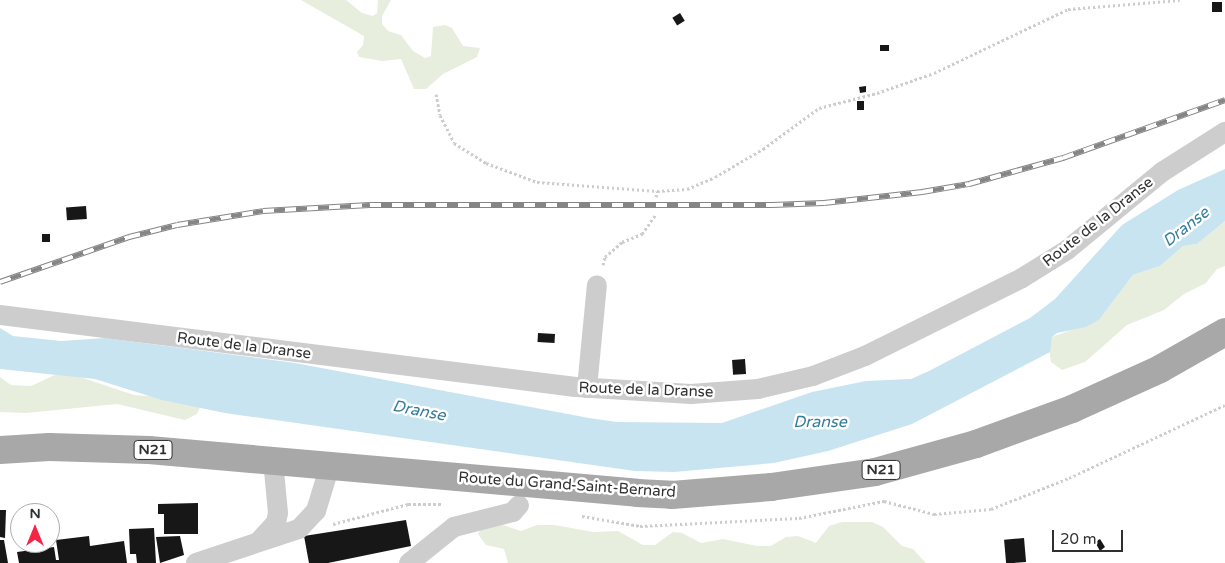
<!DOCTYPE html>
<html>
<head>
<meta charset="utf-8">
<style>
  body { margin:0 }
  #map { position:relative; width:1225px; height:563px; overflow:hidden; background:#fff; font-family:"Varela Round",sans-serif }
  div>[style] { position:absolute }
  .green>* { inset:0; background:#e8eedd }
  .water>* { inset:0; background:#c8e4f0 }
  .building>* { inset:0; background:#171717; transform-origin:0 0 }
  .path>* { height:3px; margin-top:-1.5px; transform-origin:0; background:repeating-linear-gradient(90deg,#cdcdcd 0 2.5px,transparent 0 5px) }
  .street>* { height:20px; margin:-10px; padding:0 10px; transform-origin:10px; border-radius:10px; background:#cdcdcd }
  .primary>* { height:28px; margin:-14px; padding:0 14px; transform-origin:14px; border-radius:14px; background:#a8a8a8 }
  .rail>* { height:5.5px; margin-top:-2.75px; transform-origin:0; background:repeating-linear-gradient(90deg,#fff 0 11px,#858585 0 22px); box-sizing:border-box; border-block:1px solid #858585 }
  span { translate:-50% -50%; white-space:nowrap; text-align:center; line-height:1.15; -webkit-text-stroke:5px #fff; paint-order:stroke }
  .shield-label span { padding:1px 4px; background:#fff; border:1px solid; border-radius:4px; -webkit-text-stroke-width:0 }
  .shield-label { font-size:14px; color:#303030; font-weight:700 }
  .street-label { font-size:15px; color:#303030 }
  .water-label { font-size:16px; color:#357d9b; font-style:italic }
  .north { position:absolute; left:10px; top:503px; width:50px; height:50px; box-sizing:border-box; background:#fff; border:1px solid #acacac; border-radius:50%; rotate:0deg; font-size:14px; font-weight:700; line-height:20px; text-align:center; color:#303030 }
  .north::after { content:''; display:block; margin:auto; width:18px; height:22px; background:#f62447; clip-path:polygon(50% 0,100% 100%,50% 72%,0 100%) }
  .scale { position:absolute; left:1052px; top:530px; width:71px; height:22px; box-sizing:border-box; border:2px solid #303030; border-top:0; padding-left:6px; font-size:15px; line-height:18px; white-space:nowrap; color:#303030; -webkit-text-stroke:4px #fff; paint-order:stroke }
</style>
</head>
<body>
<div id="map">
  <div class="green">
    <i style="clip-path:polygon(301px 0,346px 0,362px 13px,373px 16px,377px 13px,378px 0,391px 0,382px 16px,382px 24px,388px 31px,401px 35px,413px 51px,425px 58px,431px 56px,433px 27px,445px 25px,452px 28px,463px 46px,480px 48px,477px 57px,443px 74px,426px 89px,414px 89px,401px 59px,382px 61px,359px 57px,357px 52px,363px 45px,364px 36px)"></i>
    <i style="clip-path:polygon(1225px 221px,1225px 266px,1217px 269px,1206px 283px,1184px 294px,1164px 310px,1127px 325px,1085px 362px,1062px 370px,1051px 362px,1049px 348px,1052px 337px,1099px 320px,1133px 275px,1160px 266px,1183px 246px,1197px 244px)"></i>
    <i style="clip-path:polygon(59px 373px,71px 374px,134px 395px,164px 397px,201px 405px,197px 414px,185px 420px,117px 404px,26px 413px,0 412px,0 377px,11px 385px,31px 386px)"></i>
    <i style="clip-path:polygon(494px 522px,521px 531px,537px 525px,555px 525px,593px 532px,618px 531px,643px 545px,655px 545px,673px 532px,682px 533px,701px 543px,723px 539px,757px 546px,771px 546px,786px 537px,798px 536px,816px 543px,829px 526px,842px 522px,872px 522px,883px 527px,902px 546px,913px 549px,926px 563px,508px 563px,504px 549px,486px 545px,478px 534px,483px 525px)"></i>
  </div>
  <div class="water">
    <i style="clip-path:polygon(1225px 169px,1225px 221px,1197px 244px,1183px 246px,1160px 266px,1133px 275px,1099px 320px,1086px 327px,1057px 333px,1052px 337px,1050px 352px,912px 424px,828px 451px,774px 463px,674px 472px,635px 471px,225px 413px,162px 400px,95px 379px,0 369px,0 328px,13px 336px,61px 341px,105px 338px,295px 363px,589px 418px,617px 422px,722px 423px,812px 392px,866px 381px,911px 379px,929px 371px,1030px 318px,1055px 299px,1122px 225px,1178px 190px)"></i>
  </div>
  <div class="building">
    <i style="left:1212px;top:2px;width:10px;height:10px"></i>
    <i style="left:680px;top:13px;width:9px;height:9px;rotate:58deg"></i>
    <i style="left:889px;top:45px;width:6px;height:9px;rotate:90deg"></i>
    <i style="clip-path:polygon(866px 86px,866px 92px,860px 93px,859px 87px)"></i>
    <i style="left:857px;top:101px;width:7px;height:9px"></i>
    <i style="left:86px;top:206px;width:13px;height:20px;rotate:86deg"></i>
    <i style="left:50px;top:234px;width:8px;height:8px;rotate:90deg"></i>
    <i style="left:538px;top:333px;width:17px;height:9px;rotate:3deg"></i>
    <i style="left:745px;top:359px;width:15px;height:13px;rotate:86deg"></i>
    <i style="clip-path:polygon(198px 503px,198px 534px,164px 534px,164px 514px,158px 514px,158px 504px)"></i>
    <i style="clip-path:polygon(0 510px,6px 510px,5px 538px,0 537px)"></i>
    <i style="clip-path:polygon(406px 520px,411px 546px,328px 563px,309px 563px,304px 536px)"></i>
    <i style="clip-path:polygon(154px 528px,156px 563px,137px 563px,136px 554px,130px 554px,129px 529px)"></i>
    <i style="clip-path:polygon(89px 536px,90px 546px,124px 541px,127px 563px,19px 563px,17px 552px,54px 547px,56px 560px,59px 560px,56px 540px)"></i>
    <i style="clip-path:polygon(180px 536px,184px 555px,160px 563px,156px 537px)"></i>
    <i style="left:1024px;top:538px;width:24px;height:20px;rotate:85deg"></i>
    <i style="clip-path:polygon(1100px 539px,1105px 547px,1100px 551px,1095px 542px)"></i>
    <i style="clip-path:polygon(0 540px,4px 540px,8px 563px,0 563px)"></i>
  </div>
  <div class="path">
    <i style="left:436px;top:94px;width:21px;rotate:79deg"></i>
    <i style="left:440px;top:115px;width:31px;rotate:63deg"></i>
    <i style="left:454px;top:143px;width:38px;rotate:32deg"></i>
    <i style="left:486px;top:163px;width:54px;rotate:20.4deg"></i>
    <i style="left:537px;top:182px;width:120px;rotate:4.3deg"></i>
    <i style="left:656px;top:197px;width:6px;rotate:-81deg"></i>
    <i style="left:657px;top:191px;width:30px;rotate:-4deg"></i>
    <i style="left:687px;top:189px;width:30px;rotate:-23deg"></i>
    <i style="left:715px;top:177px;width:56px;rotate:-30.3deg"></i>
    <i style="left:763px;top:149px;width:69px;rotate:-36.2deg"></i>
    <i style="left:819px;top:108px;width:60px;rotate:-14.5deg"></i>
    <i style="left:877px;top:93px;width:60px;rotate:-19.3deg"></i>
    <i style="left:934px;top:73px;width:148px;rotate:-25.5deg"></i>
    <i style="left:1068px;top:9px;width:112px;rotate:-4.6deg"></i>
    <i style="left:603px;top:265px;width:8px;rotate:-76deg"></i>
    <i style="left:605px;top:257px;width:23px;rotate:-41deg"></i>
    <i style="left:622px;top:242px;width:22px;rotate:-22deg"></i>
    <i style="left:642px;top:234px;width:24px;rotate:-55deg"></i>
    <i style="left:582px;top:516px;width:59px;rotate:9.8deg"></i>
    <i style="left:640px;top:526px;width:159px;rotate:-2.9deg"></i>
    <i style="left:799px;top:518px;width:87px;rotate:-11.3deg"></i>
    <i style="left:884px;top:501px;width:52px;rotate:14.6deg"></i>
    <i style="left:934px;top:514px;width:57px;rotate:-5deg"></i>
    <i style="left:991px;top:509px;width:84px;rotate:-21.7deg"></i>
    <i style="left:1069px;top:478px;width:172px;rotate:-25.1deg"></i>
    <i style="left:333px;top:524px;width:78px;rotate:-14.9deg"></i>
    <i style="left:408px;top:504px;width:34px"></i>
  </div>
  <div class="street">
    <i style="left:0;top:315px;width:580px;rotate:7.13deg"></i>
    <i style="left:576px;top:387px;width:115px;rotate:3.5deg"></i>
    <i style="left:691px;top:394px;width:67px;rotate:-4.3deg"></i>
    <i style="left:758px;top:389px;width:57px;rotate:-13.3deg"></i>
    <i style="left:813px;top:376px;width:56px;rotate:-21deg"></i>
    <i style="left:865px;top:356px;width:175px;rotate:-26.4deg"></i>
    <i style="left:1022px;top:278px;width:53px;rotate:-31.9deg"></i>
    <i style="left:1067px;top:250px;width:123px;rotate:-39.4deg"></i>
    <i style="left:1162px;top:172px;width:75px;rotate:-32.4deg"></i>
    <i style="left:587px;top:388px;width:103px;rotate:-84.5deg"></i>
    <i style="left:260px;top:540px;width:23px;rotate:-47deg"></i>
    <i style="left:276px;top:523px;width:10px;rotate:-79deg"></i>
    <i style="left:278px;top:513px;width:53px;rotate:-95.4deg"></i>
    <i style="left:196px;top:563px;width:108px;rotate:-18.3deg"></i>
    <i style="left:299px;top:529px;width:25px;rotate:-47deg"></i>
    <i style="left:316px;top:511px;width:48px;rotate:-73.1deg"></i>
    <i style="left:409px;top:563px;width:58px;rotate:-38.7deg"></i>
    <i style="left:454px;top:527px;width:61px;rotate:-14.3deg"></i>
    <i style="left:513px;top:512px;width:9px;rotate:-49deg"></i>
  </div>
  <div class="primary">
    <i style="left:0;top:450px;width:49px;rotate:-3.5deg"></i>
    <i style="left:49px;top:447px;width:100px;rotate:1.7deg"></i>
    <i style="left:149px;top:450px;width:490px;rotate:5deg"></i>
    <i style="left:637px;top:493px;width:35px;rotate:3deg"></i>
    <i style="left:672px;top:495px;width:99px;rotate:-4.6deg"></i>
    <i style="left:771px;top:487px;width:105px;rotate:-8.2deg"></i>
    <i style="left:875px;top:472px;width:105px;rotate:-15.5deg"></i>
    <i style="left:976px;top:444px;width:102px;rotate:-20deg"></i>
    <i style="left:1072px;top:409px;width:97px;rotate:-24.4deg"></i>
    <i style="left:1160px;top:369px;width:75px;rotate:-29.6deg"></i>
  </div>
  <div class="rail">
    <i style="left:0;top:282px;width:137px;rotate:-19.2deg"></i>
    <i style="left:129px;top:237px;width:49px;rotate:-14deg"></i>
    <i style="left:177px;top:225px;width:87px;rotate:-9.2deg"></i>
    <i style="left:263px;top:211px;width:107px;rotate:-3.2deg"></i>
    <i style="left:370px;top:205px;width:402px"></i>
    <i style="left:772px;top:205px;width:52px;rotate:-2.2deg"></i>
    <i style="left:824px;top:203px;width:99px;rotate:-6.4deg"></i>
    <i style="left:922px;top:192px;width:48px;rotate:-9.7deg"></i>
    <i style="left:969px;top:184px;width:98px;rotate:-15.5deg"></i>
    <i style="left:1063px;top:158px;width:172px;rotate:-19.7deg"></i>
  </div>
  <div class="shield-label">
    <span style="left:153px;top:450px">N21</span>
    <span style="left:881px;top:470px">N21</span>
  </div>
  <div class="street-label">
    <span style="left:1098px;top:222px;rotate:-38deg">Route de la Dranse</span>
    <span style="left:244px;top:346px;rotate:7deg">Route de la Dranse</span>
    <span style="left:646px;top:390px;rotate:2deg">Route de la Dranse</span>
    <span style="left:567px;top:485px;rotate:4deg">Route du Grand-Saint-Bernard</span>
  </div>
  <div class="water-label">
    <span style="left:1186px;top:227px;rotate:-38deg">Dranse</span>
    <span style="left:419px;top:411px;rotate:11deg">Dranse</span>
    <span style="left:820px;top:422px">Dranse</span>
  </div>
  <div class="north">N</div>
  <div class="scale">20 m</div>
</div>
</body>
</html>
